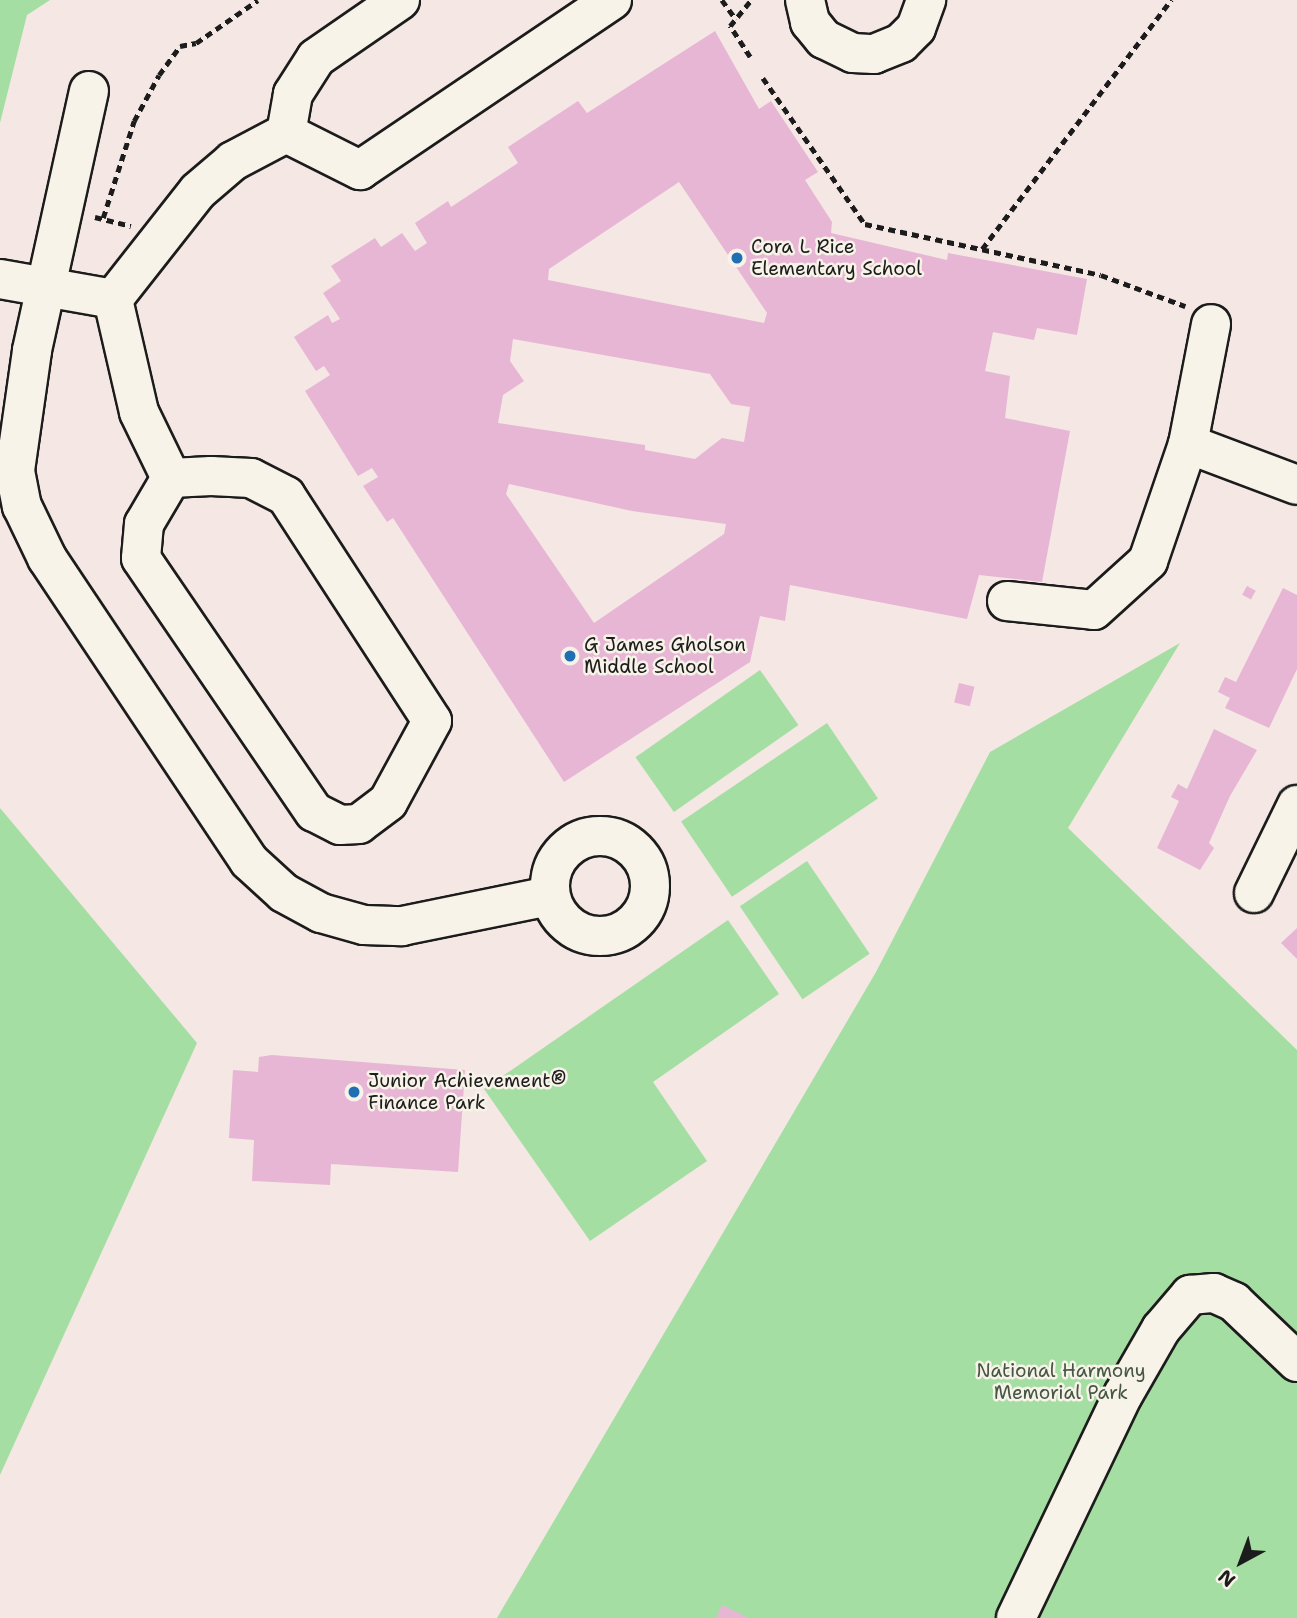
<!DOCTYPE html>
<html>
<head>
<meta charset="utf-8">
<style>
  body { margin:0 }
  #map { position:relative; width:1297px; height:1618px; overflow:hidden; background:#f4e7e4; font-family:"Shantell Sans",sans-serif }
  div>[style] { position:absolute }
  .green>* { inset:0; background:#a5dea3; transform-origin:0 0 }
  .building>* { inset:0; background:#e8b6d5; transform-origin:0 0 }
  .path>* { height:4.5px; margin-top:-2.25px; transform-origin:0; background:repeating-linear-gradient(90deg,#1c1c1c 0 7px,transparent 0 12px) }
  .roads { filter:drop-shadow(2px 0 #1c1c1c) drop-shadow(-2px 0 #1c1c1c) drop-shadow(0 2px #1c1c1c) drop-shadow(0 -2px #1c1c1c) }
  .minor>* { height:38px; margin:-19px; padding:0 19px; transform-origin:19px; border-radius:19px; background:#f7f3e8 }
  .minor>.ring { margin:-19px; padding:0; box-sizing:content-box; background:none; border:38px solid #f7f3e8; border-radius:50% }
  .dots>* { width:19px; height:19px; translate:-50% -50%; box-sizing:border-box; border:4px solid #f7f3e8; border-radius:50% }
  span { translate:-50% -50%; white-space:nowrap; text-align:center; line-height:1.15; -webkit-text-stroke:5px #f7f3e8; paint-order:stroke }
  .poi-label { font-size:19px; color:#1c1c1c }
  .left { translate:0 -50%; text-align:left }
  .park-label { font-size:19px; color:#455644 }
  .north { position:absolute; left:1206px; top:1527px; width:70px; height:70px; -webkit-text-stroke:5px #f7f3e8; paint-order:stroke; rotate:221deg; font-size:19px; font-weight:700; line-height:28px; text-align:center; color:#1c1c1c }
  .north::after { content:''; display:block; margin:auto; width:24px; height:32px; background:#1c1c1c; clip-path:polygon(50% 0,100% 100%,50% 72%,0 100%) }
</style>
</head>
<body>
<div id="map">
  <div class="green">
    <i style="clip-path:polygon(0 0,50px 0,27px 15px,0 123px)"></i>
    <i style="clip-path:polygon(1180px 643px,1068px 828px,1297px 1050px,1297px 1618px,497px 1618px,876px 972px,990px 752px)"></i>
    <i style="left:760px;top:670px;width:67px;height:152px;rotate:55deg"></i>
    <i style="left:827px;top:723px;width:91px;height:176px;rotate:56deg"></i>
    <i style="clip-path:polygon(0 808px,197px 1043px,0 1475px)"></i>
    <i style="left:807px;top:861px;width:112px;height:81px;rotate:56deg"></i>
    <i style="clip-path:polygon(728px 920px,779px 994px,653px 1082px,707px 1161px,590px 1241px,484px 1089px)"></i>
  </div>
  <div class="building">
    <i style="clip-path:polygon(evenodd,715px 31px,759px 109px,771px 101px,818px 172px,805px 180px,832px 222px,831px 233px,947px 260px,948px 253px,1087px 279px,1077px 335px,1037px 328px,1034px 340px,993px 332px,985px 371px,1010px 376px,1005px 418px,1070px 431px,1042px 582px,979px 575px,967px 619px,790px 585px,785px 621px,760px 616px,750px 662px,564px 782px,393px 518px,387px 522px,363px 486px,378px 477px,372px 468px,358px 476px,305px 391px,330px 375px,324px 366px,316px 371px,294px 337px,328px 315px,332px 323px,340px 319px,323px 293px,341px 281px,331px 266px,375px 238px,381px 247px,402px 233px,415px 251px,427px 243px,415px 223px,448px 201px,451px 207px,518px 163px,508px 147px,578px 101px,587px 113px,715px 31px,679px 182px,767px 313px,764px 323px,548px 280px,549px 269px,679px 182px,715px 31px,513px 339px,710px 374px,731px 404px,750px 407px,744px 442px,722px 438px,695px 459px,645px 450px,645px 445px,498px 423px,503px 395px,524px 381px,510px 361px,513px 339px,715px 31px,509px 484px,632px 511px,726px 524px,724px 534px,594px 623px,506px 494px,509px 484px)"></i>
    <i style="left:1247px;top:586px;width:10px;height:10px;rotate:29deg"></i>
    <i style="clip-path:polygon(1283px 588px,1297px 595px,1297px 669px,1269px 728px,1225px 708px,1230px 698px,1218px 692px,1225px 677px,1236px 682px)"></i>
    <i style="left:959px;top:683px;width:16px;height:20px;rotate:14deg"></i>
    <i style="clip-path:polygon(1214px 729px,1257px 750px,1230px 796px,1209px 843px,1214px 848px,1200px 870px,1157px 848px,1179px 801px,1171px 797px,1178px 784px,1187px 789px)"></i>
    <i style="clip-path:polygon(1297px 928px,1297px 959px,1281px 943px)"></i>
    <i style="clip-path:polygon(272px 1055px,465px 1070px,458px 1172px,331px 1164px,330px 1185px,252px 1181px,254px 1140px,229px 1138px,233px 1070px,258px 1072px,259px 1057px)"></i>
    <i style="clip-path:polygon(722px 1605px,749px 1618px,716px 1618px)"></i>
  </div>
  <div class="path">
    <i style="left:722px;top:0;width:24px;rotate:54deg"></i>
    <i style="left:750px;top:57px;width:37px;rotate:-123deg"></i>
    <i style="left:730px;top:26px;width:33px;rotate:-51deg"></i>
    <i style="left:763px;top:78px;width:178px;rotate:55.1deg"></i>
    <i style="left:865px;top:224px;width:241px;rotate:12.2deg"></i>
    <i style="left:1101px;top:275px;width:90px;rotate:20.3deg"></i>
    <i style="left:95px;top:217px;width:37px;rotate:14deg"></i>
    <i style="left:103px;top:218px;width:102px;rotate:-72.3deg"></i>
    <i style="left:134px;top:121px;width:52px;rotate:-61.5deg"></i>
    <i style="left:159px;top:75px;width:36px;rotate:-54deg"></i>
    <i style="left:180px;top:46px;width:16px;rotate:-11deg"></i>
    <i style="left:196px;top:43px;width:75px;rotate:-34.7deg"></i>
    <i style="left:982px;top:249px;width:313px;rotate:-52.8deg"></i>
  </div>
  <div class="roads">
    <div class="minor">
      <i style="left:400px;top:0;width:102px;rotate:145.4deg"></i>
      <i style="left:316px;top:58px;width:43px;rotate:122.6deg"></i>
      <i style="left:293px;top:94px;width:40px;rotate:100deg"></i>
      <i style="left:286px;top:133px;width:83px;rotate:26.6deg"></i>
      <i style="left:360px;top:170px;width:304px;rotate:-34deg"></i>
      <i style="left:805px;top:0;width:23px;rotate:77deg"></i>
      <i style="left:810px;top:22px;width:22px;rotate:51deg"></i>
      <i style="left:824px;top:39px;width:32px;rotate:26deg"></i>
      <i style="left:853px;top:53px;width:21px;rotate:3deg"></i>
      <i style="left:874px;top:54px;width:29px;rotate:-22deg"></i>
      <i style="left:901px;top:43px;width:21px;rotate:-45deg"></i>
      <i style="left:916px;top:28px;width:30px;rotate:-70deg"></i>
      <i style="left:89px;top:91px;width:266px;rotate:102.4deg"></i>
      <i style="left:32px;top:351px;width:121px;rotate:98.1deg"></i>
      <i style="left:15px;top:471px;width:36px;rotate:79deg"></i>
      <i style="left:22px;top:506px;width:58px;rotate:64.3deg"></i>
      <i style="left:47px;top:558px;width:364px;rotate:56.3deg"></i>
      <i style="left:249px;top:861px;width:47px;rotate:42.4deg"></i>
      <i style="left:284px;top:893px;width:42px;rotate:28.4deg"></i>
      <i style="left:321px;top:913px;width:45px;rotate:15.6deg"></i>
      <i style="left:364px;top:925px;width:38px;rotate:2deg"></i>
      <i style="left:402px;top:926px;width:151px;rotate:-11.5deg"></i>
      <i style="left:0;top:279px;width:115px;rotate:10deg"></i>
      <i style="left:1188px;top:444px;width:116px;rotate:20.6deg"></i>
      <i style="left:211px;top:476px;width:40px;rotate:2.9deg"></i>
      <i style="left:251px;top:478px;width:39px;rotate:27deg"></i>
      <i style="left:286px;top:496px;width:268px;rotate:57deg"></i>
      <i style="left:432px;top:721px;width:92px;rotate:118.5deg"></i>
      <i style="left:388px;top:802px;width:36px;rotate:143deg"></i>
      <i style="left:359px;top:824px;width:19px;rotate:177deg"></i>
      <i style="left:340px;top:825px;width:29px;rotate:-153deg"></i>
      <i style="left:314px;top:812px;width:307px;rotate:-124.3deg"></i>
      <i style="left:141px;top:558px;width:34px;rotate:-85deg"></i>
      <i style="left:144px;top:524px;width:53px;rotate:-59.6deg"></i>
      <i style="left:171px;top:478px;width:40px;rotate:-2.9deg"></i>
      <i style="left:171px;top:478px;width:73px;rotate:-115.9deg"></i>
      <i style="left:139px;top:412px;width:116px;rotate:-103deg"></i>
      <i style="left:113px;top:299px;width:137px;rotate:-51.8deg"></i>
      <i style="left:198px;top:191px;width:46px;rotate:-40.6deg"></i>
      <i style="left:233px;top:161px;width:60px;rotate:-27.8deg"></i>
      <i style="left:1007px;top:601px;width:87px;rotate:5.9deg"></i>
      <i style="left:1094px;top:610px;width:73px;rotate:-42.2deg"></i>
      <i style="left:1148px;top:561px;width:124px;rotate:-71.1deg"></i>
      <i style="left:1188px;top:444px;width:122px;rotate:-79.1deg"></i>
      <i class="ring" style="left:550px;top:836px;width:62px;height:62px"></i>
      <i style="left:1254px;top:893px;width:98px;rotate:-64deg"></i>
      <i style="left:1016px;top:1618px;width:247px;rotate:-64.4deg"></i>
      <i style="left:1123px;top:1395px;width:76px;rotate:-60.1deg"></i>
      <i style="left:1161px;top:1329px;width:45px;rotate:-49.5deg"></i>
      <i style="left:1190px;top:1295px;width:24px;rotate:-5deg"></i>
      <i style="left:1214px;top:1293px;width:22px;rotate:24deg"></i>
      <i style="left:1234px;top:1302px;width:87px;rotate:43.6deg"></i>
    </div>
  </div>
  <div class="dots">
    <i style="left:737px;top:258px;background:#1f6fb2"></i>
    <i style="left:570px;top:656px;background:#1f6fb2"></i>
    <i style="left:354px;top:1092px;background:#1f6fb2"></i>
  </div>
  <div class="poi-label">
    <span class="left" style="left:751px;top:258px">Cora L Rice<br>Elementary School</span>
    <span class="left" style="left:584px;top:656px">G James Gholson<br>Middle School</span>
    <span class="left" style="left:368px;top:1092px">Junior Achievement®<br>Finance Park</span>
  </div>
  <div class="park-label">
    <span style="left:1061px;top:1382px">National Harmony<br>Memorial Park</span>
  </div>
  <div class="north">N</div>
</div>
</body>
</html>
